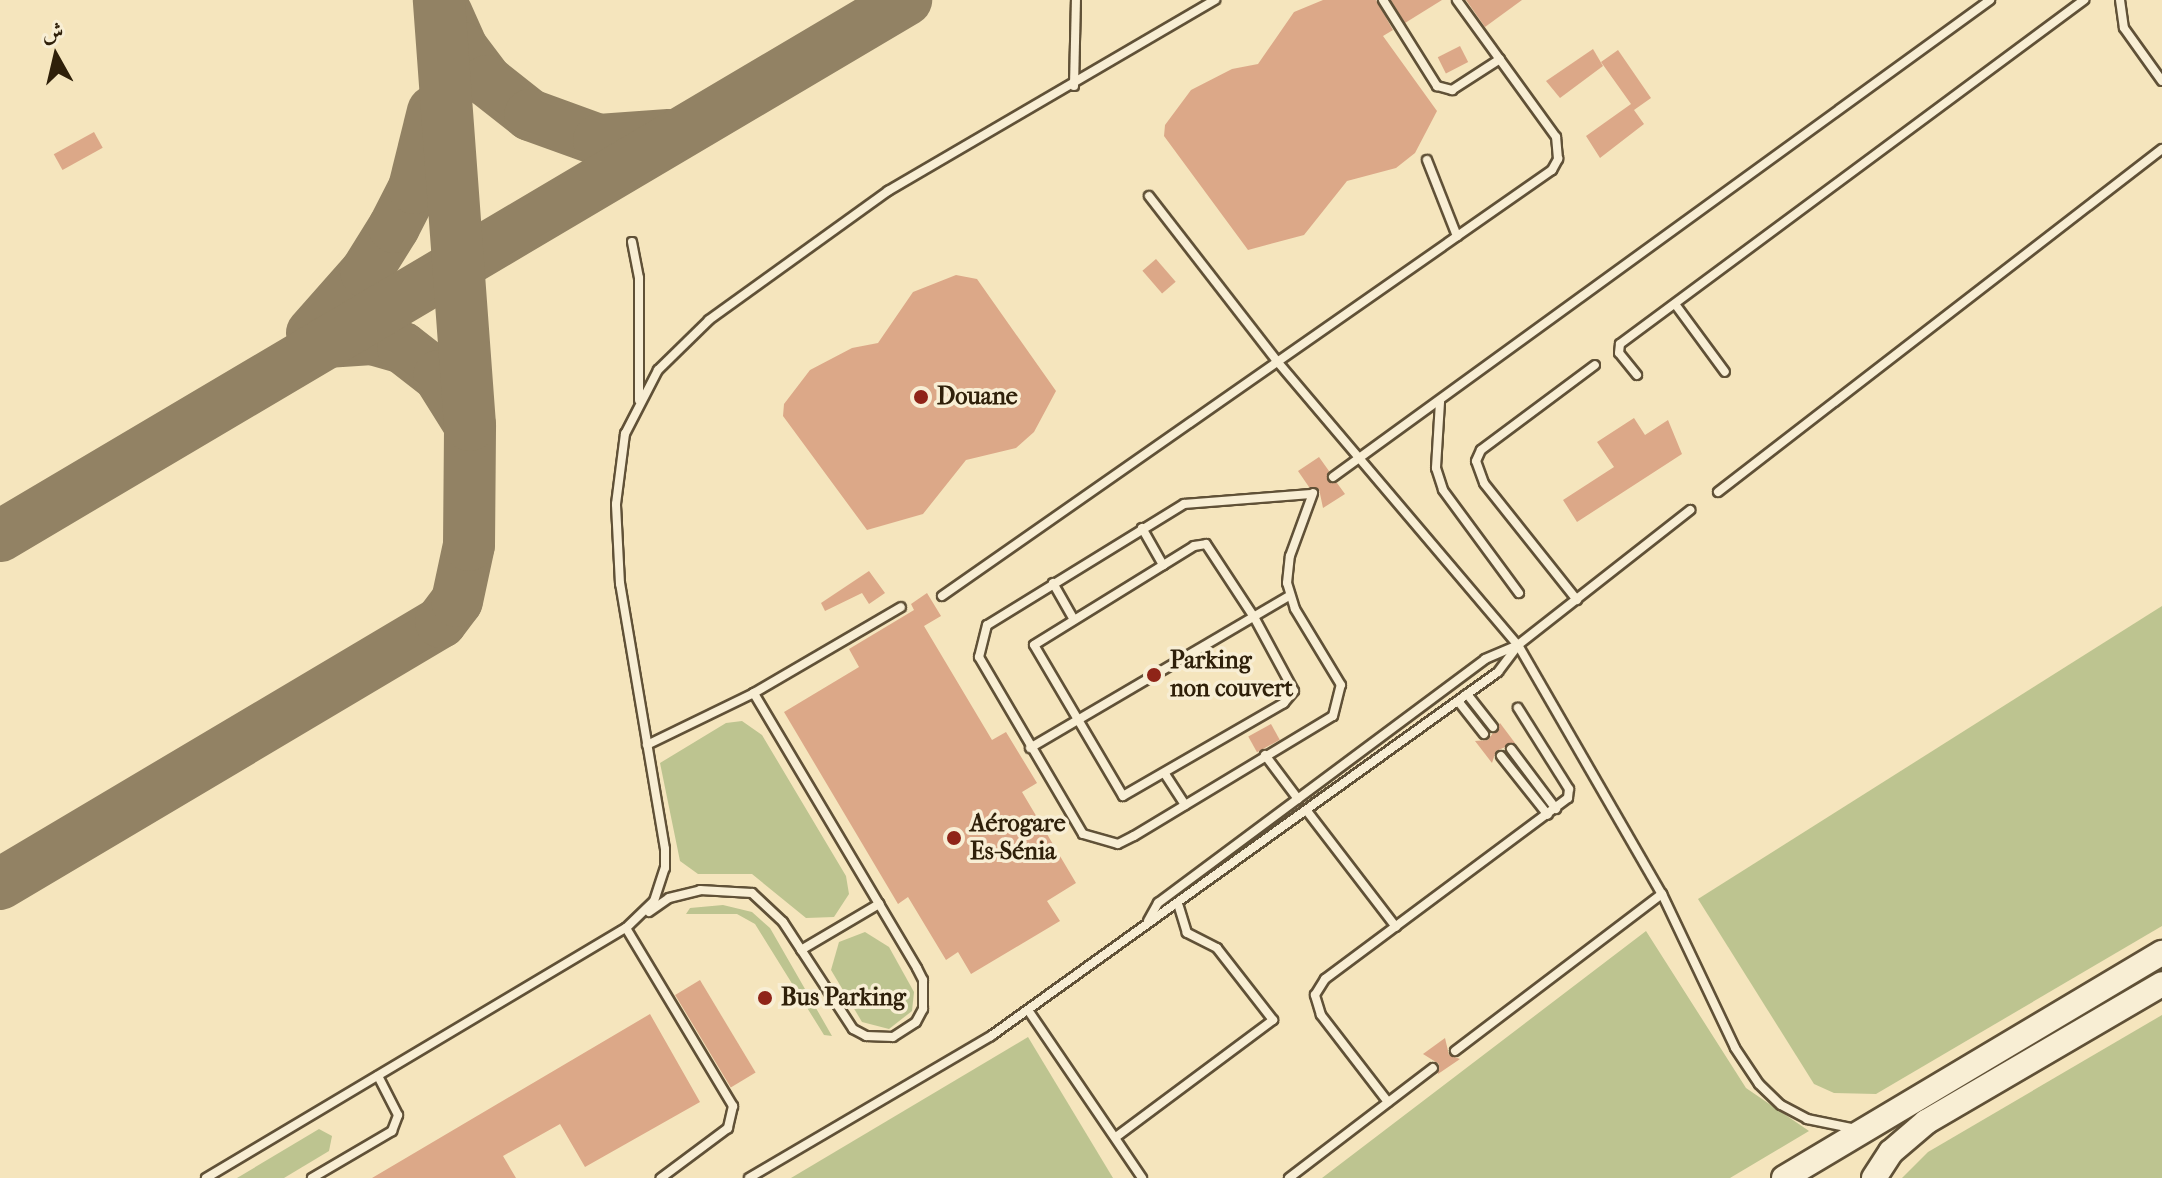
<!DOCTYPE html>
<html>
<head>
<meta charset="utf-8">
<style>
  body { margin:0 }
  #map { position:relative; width:2162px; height:1178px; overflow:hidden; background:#f5e5bd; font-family:"IM FELL French Canon",Amiri,serif }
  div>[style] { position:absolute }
  .green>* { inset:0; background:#bdc490 }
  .taxiway>* { height:52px; margin:-26px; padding:0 26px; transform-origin:26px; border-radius:26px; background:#928264 }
  .building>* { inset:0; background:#dca888; transform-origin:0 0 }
  .roads { filter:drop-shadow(2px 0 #605137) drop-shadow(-2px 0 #605137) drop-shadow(0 2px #605137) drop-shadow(0 -2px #605137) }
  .lane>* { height:8px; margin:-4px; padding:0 4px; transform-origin:4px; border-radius:4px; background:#f8eed4 }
  .secondary>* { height:24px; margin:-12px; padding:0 12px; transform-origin:12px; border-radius:12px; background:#f8eed4 }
  .dots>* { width:22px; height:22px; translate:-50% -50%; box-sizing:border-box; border:4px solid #f8eed4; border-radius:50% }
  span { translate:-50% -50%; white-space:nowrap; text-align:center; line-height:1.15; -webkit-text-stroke:7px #f8eed4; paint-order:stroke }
  .poi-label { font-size:24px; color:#2f200a; font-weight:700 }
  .left { translate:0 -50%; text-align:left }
  .north { position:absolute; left:16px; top:16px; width:80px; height:80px; -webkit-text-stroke:6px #f8eed4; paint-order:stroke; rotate:352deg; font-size:22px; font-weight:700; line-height:32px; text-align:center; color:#2f200a }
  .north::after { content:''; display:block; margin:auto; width:28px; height:36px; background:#2f200a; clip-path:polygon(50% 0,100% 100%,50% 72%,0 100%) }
</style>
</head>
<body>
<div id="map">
  <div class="green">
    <i style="clip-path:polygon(2162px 606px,2162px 926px,1876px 1094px,1834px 1093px,1814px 1084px,1698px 899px)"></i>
    <i style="clip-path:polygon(742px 721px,762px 735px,846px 876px,849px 894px,834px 917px,806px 918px,752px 874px,698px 874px,680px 861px,660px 763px,726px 723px)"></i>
    <i style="clip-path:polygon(723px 905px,752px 912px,770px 928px,832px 1036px,824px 1035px,755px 924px,737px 914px,686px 914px,690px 908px)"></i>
    <i style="clip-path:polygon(1646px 931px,1746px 1088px,1809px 1131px,1730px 1178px,1322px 1178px)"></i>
    <i style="clip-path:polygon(865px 932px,889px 947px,914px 992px,912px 1011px,889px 1029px,862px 1022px,831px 970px,839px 942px)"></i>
    <i style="clip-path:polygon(2162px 1015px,2162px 1178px,1902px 1178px,1928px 1152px)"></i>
    <i style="clip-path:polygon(1028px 1037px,1113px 1178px,791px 1178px)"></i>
    <i style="clip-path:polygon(319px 1129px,332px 1136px,329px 1151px,284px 1178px,237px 1178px)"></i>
  </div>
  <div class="taxiway">
    <i style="left:447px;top:14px;width:37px;rotate:66deg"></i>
    <i style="left:462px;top:48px;width:41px;rotate:52.9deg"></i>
    <i style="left:487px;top:81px;width:55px;rotate:38.3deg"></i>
    <i style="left:530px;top:115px;width:73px;rotate:19.9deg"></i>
    <i style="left:599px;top:140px;width:70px;rotate:-4.1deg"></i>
    <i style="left:312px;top:333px;width:81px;rotate:-48.5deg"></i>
    <i style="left:366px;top:272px;width:53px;rotate:-58.1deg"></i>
    <i style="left:394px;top:227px;width:44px;rotate:-62.9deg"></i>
    <i style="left:414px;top:188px;width:79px;rotate:-76.1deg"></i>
    <i style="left:326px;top:342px;width:46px;rotate:-3.7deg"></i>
    <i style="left:372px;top:339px;width:32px;rotate:16deg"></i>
    <i style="left:403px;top:348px;width:46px;rotate:37.9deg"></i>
    <i style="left:439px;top:376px;width:57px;rotate:58deg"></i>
    <i style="left:0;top:536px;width:1053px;rotate:-30.61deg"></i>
    <i style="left:0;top:884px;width:513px;rotate:-30.71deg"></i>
    <i style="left:441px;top:622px;width:26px;rotate:-53deg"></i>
    <i style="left:457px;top:601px;width:57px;rotate:-77.9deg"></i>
    <i style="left:469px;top:545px;width:120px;rotate:-89.5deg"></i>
    <i style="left:470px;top:425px;width:426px;rotate:-94.2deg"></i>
  </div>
  <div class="building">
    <i style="clip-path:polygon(1323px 0,1376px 0,1393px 30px,1383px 36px,1437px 111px,1415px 153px,1396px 168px,1347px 181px,1304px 235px,1248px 250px,1164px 136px,1165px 125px,1191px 90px,1232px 69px,1258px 64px,1294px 12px)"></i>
    <i style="clip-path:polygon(1391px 0,1442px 0,1405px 23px)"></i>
    <i style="clip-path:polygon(1466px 0,1522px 0,1485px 27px)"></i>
    <i style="left:1460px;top:46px;width:18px;height:25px;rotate:63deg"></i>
    <i style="clip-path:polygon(1593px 49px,1603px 66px,1560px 98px,1546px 81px)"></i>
    <i style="clip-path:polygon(1618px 50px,1651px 98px,1634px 110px,1644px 124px,1600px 158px,1586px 136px,1631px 104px,1601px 62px)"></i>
    <i style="left:94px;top:132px;width:18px;height:46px;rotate:61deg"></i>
    <i style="left:1156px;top:259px;width:30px;height:18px;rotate:49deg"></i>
    <i style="clip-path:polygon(956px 275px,977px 279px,1056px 391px,1034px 432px,1016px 448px,966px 460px,923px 514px,867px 530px,783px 416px,784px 404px,810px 370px,852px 348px,878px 343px,913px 292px)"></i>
    <i style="clip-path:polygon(1634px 418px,1645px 435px,1668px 420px,1682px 454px,1577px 522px,1563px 500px,1614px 467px,1597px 442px)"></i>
    <i style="clip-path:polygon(1319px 457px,1329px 471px,1327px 480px,1337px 483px,1345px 494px,1323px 508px,1319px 489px,1309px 487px,1298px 471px)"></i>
    <i style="clip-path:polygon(869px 571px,885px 593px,869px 604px,862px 593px,825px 611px,821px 603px)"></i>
    <i style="clip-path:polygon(927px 593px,941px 616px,924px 626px,992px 740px,1006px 732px,1037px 783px,1022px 792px,1076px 883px,1047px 901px,1060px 921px,971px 974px,958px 952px,946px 960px,908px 897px,898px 904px,784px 712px,859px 667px,849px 649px,914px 610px,911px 604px)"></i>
    <i style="clip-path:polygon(1500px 723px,1515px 743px,1496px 751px,1492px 763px,1475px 741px,1488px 740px)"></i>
    <i style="left:1271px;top:724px;width:18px;height:26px;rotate:61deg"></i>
    <i style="left:700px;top:980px;width:108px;height:29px;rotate:59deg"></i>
    <i style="clip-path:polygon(650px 1014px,700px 1102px,585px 1167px,560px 1124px,503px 1156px,516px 1178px,372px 1178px)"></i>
    <i style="clip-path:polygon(1445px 1038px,1449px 1055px,1460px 1059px,1438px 1074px,1439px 1064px,1423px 1054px)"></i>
  </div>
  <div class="roads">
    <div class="lane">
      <i style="left:1383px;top:0;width:102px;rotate:57.9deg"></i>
      <i style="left:1437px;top:86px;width:16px;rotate:15deg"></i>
      <i style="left:1452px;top:90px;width:57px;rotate:-32.9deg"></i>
      <i style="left:2120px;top:0;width:28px;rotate:82deg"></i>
      <i style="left:2124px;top:28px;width:65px;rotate:54.4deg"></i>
      <i style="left:1074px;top:86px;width:86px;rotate:-88.7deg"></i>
      <i style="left:1427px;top:160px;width:82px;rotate:68.5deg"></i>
      <i style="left:1149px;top:196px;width:207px;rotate:52.2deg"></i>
      <i style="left:1276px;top:360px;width:374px;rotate:49.7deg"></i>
      <i style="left:1518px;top:645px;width:288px;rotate:60deg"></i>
      <i style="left:1662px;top:894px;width:170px;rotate:64.6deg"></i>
      <i style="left:1735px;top:1048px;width:43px;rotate:56.3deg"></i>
      <i style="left:1759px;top:1084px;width:30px;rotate:44deg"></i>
      <i style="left:1781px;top:1105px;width:30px;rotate:28deg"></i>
      <i style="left:1807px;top:1119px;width:50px;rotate:11.5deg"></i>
      <i style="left:632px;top:242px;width:37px;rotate:79deg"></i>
      <i style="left:639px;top:278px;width:122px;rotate:90deg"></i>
      <i style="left:1675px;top:304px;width:84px;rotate:53.7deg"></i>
      <i style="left:1637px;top:375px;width:28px;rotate:-129deg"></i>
      <i style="left:1619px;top:353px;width:9px;rotate:-84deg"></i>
      <i style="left:1620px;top:344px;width:578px;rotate:-36.55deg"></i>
      <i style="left:1440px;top:402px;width:66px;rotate:93.5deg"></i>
      <i style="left:1436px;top:468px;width:23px;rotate:72deg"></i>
      <i style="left:1443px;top:490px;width:128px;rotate:53.6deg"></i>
      <i style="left:1333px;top:477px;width:812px;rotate:-35.98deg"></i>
      <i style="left:1718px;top:492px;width:561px;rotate:-37.69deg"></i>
      <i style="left:1310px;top:494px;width:126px;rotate:175.5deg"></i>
      <i style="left:1184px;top:504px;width:231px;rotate:148.4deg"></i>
      <i style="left:987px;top:625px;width:33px;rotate:104deg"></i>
      <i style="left:979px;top:657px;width:205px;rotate:59.6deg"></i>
      <i style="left:1083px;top:834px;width:36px;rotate:16deg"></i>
      <i style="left:1118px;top:844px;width:18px;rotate:-27deg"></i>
      <i style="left:1134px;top:836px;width:232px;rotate:-31.1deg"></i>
      <i style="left:1333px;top:716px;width:32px;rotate:-76deg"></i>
      <i style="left:1341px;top:685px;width:89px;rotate:-121.2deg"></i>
      <i style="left:1295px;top:609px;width:27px;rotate:-107deg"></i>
      <i style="left:1287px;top:583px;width:27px;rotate:-84deg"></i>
      <i style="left:1290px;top:556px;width:67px;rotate:-69.9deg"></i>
      <i style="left:1142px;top:528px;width:43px;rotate:60.4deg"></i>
      <i style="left:1206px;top:544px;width:87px;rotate:56.7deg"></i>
      <i style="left:1254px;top:617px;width:84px;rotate:61.6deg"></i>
      <i style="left:1294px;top:691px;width:16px;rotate:130deg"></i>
      <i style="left:1284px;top:703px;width:186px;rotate:150deg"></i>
      <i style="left:1123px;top:796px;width:175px;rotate:-120.5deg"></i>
      <i style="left:1034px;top:645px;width:188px;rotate:-31.7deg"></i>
      <i style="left:1194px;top:546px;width:12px;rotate:-9deg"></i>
      <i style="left:1053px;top:583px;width:40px;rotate:60.3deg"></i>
      <i style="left:942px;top:596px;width:744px;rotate:-34.93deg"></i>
      <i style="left:1552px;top:170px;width:13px;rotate:-61deg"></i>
      <i style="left:1558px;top:159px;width:22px;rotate:-95deg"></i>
      <i style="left:1556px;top:137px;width:169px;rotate:-125.9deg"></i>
      <i style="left:1577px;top:600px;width:149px;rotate:-128.5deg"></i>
      <i style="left:1484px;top:483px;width:23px;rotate:-110deg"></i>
      <i style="left:1476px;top:461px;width:12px;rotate:-66deg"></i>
      <i style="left:1481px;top:450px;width:142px;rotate:-36.7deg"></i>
      <i style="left:1467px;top:694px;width:42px;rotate:51.8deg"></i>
      <i style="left:1458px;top:701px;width:42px;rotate:51.8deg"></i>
      <i style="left:647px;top:745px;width:119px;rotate:-25.9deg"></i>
      <i style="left:754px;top:693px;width:170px;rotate:-30.3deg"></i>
      <i style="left:1030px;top:748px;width:300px;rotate:-30.4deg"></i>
      <i style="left:1511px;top:749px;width:75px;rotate:53.1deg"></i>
      <i style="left:1265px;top:755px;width:55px;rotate:53.1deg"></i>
      <i style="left:1501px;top:756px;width:75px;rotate:51.5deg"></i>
      <i style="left:1165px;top:774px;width:37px;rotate:57deg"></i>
      <i style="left:1307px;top:811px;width:146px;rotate:52.5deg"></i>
      <i style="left:649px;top:912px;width:24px;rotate:-35deg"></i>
      <i style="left:669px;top:898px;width:32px;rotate:-14deg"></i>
      <i style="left:700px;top:890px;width:52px;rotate:3.3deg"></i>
      <i style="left:752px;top:893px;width:42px;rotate:43.1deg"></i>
      <i style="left:783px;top:922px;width:128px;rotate:56.8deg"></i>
      <i style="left:853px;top:1029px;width:15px;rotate:28deg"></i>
      <i style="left:866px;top:1036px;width:27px;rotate:2deg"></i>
      <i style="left:893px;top:1037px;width:27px;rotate:-33deg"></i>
      <i style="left:916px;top:1022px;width:15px;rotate:-62deg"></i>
      <i style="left:923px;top:1009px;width:29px;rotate:-90deg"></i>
      <i style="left:923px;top:980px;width:13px;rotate:-117deg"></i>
      <i style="left:917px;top:968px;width:320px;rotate:-120.7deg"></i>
      <i style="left:1148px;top:921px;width:21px;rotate:-61deg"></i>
      <i style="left:1158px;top:903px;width:408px;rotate:-36.7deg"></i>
      <i style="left:1485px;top:659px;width:36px;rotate:-23deg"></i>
      <i style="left:1518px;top:645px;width:219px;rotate:-38.1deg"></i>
      <i style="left:626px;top:928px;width:208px;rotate:59deg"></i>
      <i style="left:733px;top:1106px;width:23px;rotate:103deg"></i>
      <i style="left:728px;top:1128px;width:84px;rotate:143.3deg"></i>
      <i style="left:801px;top:950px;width:91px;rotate:-30.5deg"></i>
      <i style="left:1028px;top:1010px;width:203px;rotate:55.8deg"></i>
      <i style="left:1455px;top:1051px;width:260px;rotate:-37.2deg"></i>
      <i style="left:1388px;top:1102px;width:110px;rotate:-127.6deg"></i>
      <i style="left:1321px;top:1015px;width:21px;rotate:-107deg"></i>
      <i style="left:1315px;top:995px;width:19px;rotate:-58deg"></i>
      <i style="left:1325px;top:979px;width:303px;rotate:-36.7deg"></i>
      <i style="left:1568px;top:798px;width:9px;rotate:-84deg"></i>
      <i style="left:1569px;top:789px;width:96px;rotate:-122.2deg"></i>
      <i style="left:1116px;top:1137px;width:196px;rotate:-36.7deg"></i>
      <i style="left:1273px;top:1020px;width:91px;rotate:-127.9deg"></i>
      <i style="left:1217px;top:948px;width:34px;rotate:-153deg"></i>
      <i style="left:1187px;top:933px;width:28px;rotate:-107deg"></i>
      <i style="left:206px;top:1178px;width:489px;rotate:-30.8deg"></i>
      <i style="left:626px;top:928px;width:39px;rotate:-44deg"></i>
      <i style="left:654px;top:901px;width:35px;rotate:-72deg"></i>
      <i style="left:665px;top:868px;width:19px;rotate:-90deg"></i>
      <i style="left:665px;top:849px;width:269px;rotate:-99.6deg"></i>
      <i style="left:620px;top:584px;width:80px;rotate:-92.9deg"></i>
      <i style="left:616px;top:504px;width:71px;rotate:-82.7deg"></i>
      <i style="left:625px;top:434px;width:72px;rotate:-62.7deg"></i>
      <i style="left:658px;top:370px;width:71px;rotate:-44.4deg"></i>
      <i style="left:709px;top:320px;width:221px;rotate:-35.8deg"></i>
      <i style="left:888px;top:191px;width:379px;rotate:-30.3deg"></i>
      <i style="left:312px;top:1178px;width:93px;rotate:-30.4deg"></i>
      <i style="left:392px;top:1131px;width:17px;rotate:-69deg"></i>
      <i style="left:398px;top:1115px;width:44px;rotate:-117.1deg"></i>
      <i style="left:749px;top:1178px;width:281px;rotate:-30.4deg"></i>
      <i style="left:991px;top:1036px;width:624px;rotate:-35.68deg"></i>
      <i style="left:1498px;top:672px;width:34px;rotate:-53deg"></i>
      <i style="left:1289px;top:1178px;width:181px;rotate:-37.4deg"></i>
    </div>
    <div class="secondary">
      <i style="left:1784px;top:1178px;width:440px;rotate:-30.8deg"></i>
      <i style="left:1874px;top:1178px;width:31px;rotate:-57deg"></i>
      <i style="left:1891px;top:1152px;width:46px;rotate:-40.6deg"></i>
      <i style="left:1926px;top:1122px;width:273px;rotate:-30.3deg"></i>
    </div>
  </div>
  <div class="dots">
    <i style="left:921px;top:397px;background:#8f2418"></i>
    <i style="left:1154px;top:675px;background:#8f2418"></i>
    <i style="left:954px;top:838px;background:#8f2418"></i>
    <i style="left:765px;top:998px;background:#8f2418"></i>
  </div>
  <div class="poi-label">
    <span class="left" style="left:937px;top:397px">Douane</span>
    <span class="left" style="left:1170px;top:675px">Parking<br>non couvert</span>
    <span class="left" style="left:970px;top:838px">Aérogare<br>Es-Sénia</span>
    <span class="left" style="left:781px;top:998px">Bus Parking</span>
  </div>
  <div class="north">ش</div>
</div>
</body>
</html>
